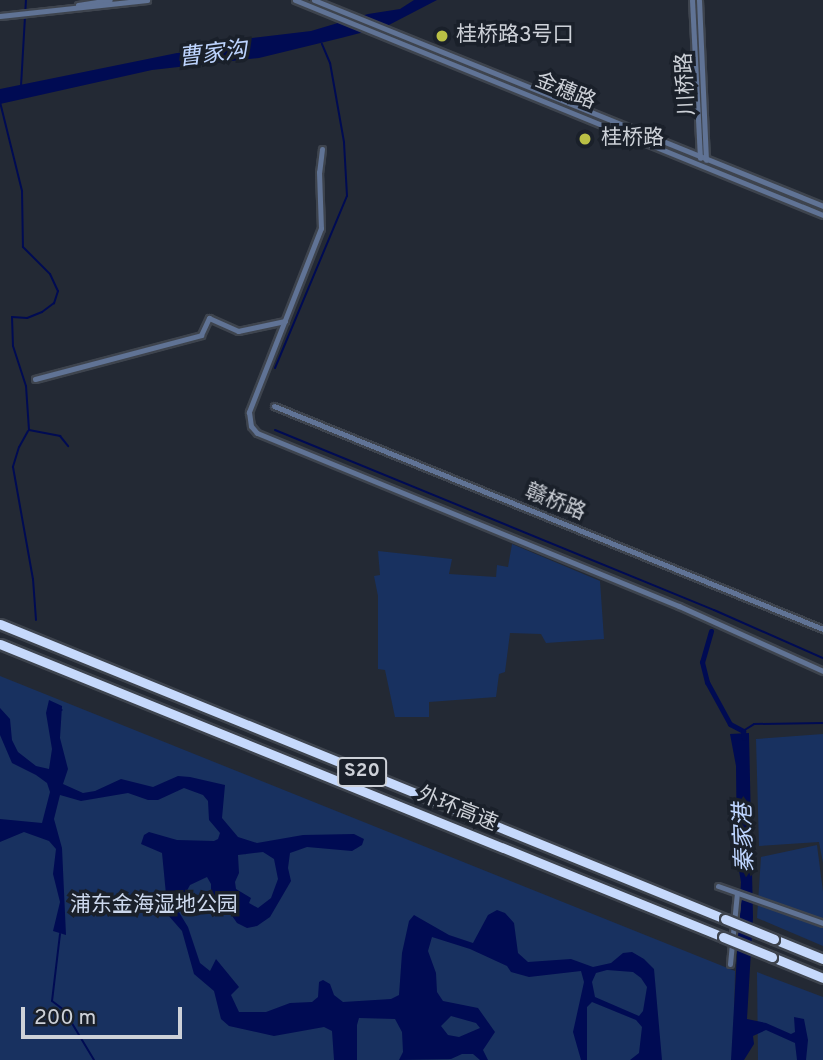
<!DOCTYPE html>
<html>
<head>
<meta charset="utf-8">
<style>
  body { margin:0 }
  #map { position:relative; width:823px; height:1060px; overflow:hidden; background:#232934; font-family:Overpass,"Noto Sans SC",sans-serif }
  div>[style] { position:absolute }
  .green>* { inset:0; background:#183160 }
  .water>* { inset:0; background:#000b53 }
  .stream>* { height:2px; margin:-1px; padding:0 1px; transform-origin:1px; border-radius:1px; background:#000b53 }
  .canal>* { height:5px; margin:-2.5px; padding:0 2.5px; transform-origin:2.5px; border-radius:2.5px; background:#000b53 }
  .roads { filter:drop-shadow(2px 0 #3e444e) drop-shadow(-2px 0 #3e444e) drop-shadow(0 2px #3e444e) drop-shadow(0 -2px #3e444e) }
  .minor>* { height:5px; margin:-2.5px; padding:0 2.5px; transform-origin:2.5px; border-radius:2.5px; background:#607395 }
  .highway>* { height:9px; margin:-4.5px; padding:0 4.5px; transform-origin:4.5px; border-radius:4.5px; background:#c6d9fc }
  .bridges { filter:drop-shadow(2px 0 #3e444e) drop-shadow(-2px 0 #3e444e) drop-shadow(0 2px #3e444e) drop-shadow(0 -2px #3e444e) }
  .highway-bridge>* { height:9px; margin:-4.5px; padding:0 4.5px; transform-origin:4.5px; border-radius:4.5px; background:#c6d9fc }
  .dots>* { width:19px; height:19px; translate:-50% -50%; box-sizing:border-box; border:4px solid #1a202a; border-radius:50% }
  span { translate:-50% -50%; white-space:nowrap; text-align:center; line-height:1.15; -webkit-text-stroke:7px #1a202a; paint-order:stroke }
  .shield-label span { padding:2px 5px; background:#1a202a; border:2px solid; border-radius:5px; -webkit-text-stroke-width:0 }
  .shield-label { font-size:19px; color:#cdd1d8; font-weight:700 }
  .poi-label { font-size:21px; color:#cdd1d8 }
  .left { translate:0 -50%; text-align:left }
  .street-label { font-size:21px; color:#cdd1d8 }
  .park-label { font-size:21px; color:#ccd8ed }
  .water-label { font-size:23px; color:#bed5ff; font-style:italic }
  .scale { position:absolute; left:21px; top:1007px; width:161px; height:32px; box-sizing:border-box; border:4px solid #cdd1d8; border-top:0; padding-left:9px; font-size:21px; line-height:24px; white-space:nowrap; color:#cdd1d8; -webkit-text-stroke:5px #1a202a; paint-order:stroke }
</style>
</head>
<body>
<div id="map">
  <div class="green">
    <i style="clip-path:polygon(512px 544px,600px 581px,604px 639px,546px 643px,541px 634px,510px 633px,505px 672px,499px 674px,496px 697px,429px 702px,429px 717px,395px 717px,385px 670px,378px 669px,378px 596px,374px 576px,380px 575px,378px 551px,452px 559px,449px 574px,496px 577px,497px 565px,508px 567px)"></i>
    <i style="clip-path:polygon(0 676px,735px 971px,733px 1060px,0 1060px)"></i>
    <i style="clip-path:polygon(823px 734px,823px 863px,819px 842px,759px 846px,756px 739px)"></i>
    <i style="clip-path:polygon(817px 845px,823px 892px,823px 946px,757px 918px,761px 857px)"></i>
    <i style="clip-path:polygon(757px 972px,823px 997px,823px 1060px,758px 1060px)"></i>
  </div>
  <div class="water">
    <i style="clip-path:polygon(414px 0,437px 0,387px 26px,341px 38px,259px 58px,152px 70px,0 104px,0 89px,177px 53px,238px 48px,244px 39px,311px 31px,368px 14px,400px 9px)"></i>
    <i style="clip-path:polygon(evenodd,49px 700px,62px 706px,60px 738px,68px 769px,63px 784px,83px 793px,95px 791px,121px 779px,153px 787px,178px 776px,190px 777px,225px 785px,222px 818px,238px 837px,257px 843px,303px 835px,354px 834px,364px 839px,362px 845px,352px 851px,307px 847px,290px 853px,288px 868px,291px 881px,270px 917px,257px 926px,247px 928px,237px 923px,228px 910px,211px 903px,211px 884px,207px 877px,190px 885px,177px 909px,188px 927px,200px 963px,210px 971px,216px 959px,239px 987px,231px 995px,239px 1012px,266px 1012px,290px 1003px,312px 1002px,318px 997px,319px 982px,323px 980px,330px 984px,334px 995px,343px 1002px,391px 999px,399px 995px,402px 953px,409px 921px,414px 915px,449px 935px,473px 943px,488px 915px,497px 910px,505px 913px,514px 923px,518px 953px,528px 962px,571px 959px,593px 967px,611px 963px,623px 953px,632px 952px,644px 959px,654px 969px,662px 1060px,615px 1060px,630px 1060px,639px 1053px,642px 1027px,636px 1020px,592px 1002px,587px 1007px,587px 1060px,581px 1060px,573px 1032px,584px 982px,581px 971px,529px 977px,511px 972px,507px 966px,470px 949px,432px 937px,428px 951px,436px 973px,437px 992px,443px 1001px,478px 1008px,495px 1032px,483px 1050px,488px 1060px,480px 1060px,473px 1054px,462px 1054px,451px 1059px,399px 1060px,403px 1052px,402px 1032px,395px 1019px,359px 1018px,357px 1025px,357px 1060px,334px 1060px,332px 1031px,324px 1027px,274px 1036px,229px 1026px,221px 1019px,214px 991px,194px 974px,182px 931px,168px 915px,162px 853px,141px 844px,144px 835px,149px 832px,177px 840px,214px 841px,218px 839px,220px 833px,209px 820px,208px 801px,203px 795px,184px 788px,158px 800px,148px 800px,128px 793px,81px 801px,60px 795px,54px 819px,62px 848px,66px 935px,53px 931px,60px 902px,53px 874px,56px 849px,49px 841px,24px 832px,0 842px,0 819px,42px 823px,50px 792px,47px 783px,36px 775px,12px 763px,0 735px,0 708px,10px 719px,12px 740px,18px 752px,36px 766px,49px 769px,52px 749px,46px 713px,49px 700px,263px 852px,274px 859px,278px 879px,271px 898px,258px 908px,249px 903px,251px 898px,236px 889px,235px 882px,239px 873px,238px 855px,263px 852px,49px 700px,607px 970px,633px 972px,641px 978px,647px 987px,643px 1011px,639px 1016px,595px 997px,592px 982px,596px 973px,607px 970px,49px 700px,451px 1016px,476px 1023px,480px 1028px,459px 1037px,448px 1035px,441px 1026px,451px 1016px)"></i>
    <i style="clip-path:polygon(749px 733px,753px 917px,747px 1019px,766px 1023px,791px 1034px,795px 1032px,794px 1017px,804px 1019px,808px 1040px,806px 1060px,797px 1060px,795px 1043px,766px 1030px,753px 1036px,754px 1044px,744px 1060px,731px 1060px,741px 882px,737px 859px,736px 766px,730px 734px)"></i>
  </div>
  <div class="stream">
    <i style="left:21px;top:86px;width:86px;rotate:-86.7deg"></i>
    <i style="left:0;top:102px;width:92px;rotate:76.1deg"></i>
    <i style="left:22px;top:191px;width:56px;rotate:89deg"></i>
    <i style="left:23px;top:247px;width:38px;rotate:45deg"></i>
    <i style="left:50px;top:274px;width:19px;rotate:65deg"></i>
    <i style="left:58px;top:291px;width:13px;rotate:108deg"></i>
    <i style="left:54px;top:303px;width:15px;rotate:143deg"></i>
    <i style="left:42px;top:312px;width:16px;rotate:158deg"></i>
    <i style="left:27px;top:318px;width:15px;rotate:-176deg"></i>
    <i style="left:12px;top:317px;width:29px;rotate:88deg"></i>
    <i style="left:13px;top:346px;width:42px;rotate:72deg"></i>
    <i style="left:26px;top:386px;width:44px;rotate:86.1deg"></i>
    <i style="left:29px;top:430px;width:32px;rotate:11deg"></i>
    <i style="left:60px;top:436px;width:13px;rotate:51deg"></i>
    <i style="left:275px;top:368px;width:186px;rotate:-67.3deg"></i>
    <i style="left:347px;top:196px;width:54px;rotate:-93.2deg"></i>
    <i style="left:344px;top:142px;width:80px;rotate:-100deg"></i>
    <i style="left:330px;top:63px;width:21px;rotate:-113deg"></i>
    <i style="left:275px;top:430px;width:474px;rotate:22.3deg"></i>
    <i style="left:714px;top:610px;width:119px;rotate:23.8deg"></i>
    <i style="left:28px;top:431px;width:18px;rotate:119deg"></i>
    <i style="left:19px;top:447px;width:21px;rotate:107deg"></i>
    <i style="left:13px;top:467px;width:114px;rotate:79.9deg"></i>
    <i style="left:33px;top:579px;width:41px;rotate:85.8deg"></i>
    <i style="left:743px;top:731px;width:13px;rotate:-32deg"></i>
    <i style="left:754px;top:724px;width:69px;rotate:-0.8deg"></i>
    <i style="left:60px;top:934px;width:67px;rotate:96.8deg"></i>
    <i style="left:52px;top:1001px;width:15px;rotate:37deg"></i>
    <i style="left:64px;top:1010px;width:58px;rotate:59deg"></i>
  </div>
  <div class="canal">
    <i style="left:711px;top:631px;width:32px;rotate:106deg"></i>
    <i style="left:702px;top:662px;width:21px;rotate:76deg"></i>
    <i style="left:707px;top:682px;width:48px;rotate:61.3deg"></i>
    <i style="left:730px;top:724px;width:15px;rotate:28deg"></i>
    <i style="left:743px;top:731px;width:7px;rotate:82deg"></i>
  </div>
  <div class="roads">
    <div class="minor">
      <i style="left:295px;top:0;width:570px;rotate:22.16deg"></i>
      <i style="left:314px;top:0;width:549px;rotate:22.03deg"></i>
      <i style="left:692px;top:0;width:158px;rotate:87.1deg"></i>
      <i style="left:699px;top:0;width:160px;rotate:87.5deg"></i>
      <i style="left:78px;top:5px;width:32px;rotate:-9deg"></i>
      <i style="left:0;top:16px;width:148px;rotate:-6.2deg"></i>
      <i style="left:322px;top:149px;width:23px;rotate:97deg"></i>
      <i style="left:319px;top:172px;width:56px;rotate:88deg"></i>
      <i style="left:321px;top:228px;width:198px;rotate:111.4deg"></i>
      <i style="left:249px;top:412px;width:14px;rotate:82deg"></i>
      <i style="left:251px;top:426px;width:9px;rotate:49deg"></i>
      <i style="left:257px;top:433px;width:456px;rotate:22.3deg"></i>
      <i style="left:679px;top:606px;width:158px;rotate:24.3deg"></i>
      <i style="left:35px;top:379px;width:172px;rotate:-14.8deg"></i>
      <i style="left:201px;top:335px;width:19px;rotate:-65deg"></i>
      <i style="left:209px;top:318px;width:32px;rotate:24deg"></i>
      <i style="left:238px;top:331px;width:48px;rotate:-12deg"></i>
      <i style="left:274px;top:406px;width:593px;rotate:22.11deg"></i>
      <i style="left:718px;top:886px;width:111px;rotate:19.4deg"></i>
      <i style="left:730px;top:964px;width:71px;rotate:-84.4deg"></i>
    </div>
    <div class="highway">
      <i style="left:0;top:624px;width:783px;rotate:22.14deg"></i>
      <i style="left:0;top:644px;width:780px;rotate:22.06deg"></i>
      <i style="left:774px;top:939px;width:53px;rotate:22.2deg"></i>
      <i style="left:772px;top:957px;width:55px;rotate:22.4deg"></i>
    </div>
  </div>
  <div class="bridges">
    <div class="highway-bridge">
      <i style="left:725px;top:919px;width:53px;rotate:22.2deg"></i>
      <i style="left:723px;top:937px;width:53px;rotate:22.2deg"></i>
    </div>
  </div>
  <div class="dots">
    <i style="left:442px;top:36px;background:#bac045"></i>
    <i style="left:585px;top:139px;background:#bac045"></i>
  </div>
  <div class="shield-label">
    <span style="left:362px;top:772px">S20</span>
  </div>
  <div class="poi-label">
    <span class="left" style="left:456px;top:36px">桂桥路3号口</span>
    <span class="left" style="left:601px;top:139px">桂桥路</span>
  </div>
  <div class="street-label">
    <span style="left:687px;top:84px;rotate:-93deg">川桥路</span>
    <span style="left:565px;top:92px;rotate:22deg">金穗路</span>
    <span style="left:555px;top:503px;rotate:22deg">赣桥路</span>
    <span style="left:457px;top:810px;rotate:22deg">外环高速</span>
  </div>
  <div class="park-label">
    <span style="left:154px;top:906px">浦东金海湿地公园</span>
  </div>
  <div class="water-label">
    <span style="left:213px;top:56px;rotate:-7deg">曹家沟</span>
    <span style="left:746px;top:838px;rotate:-92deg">秦家港</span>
  </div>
  <div class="scale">200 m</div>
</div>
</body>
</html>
